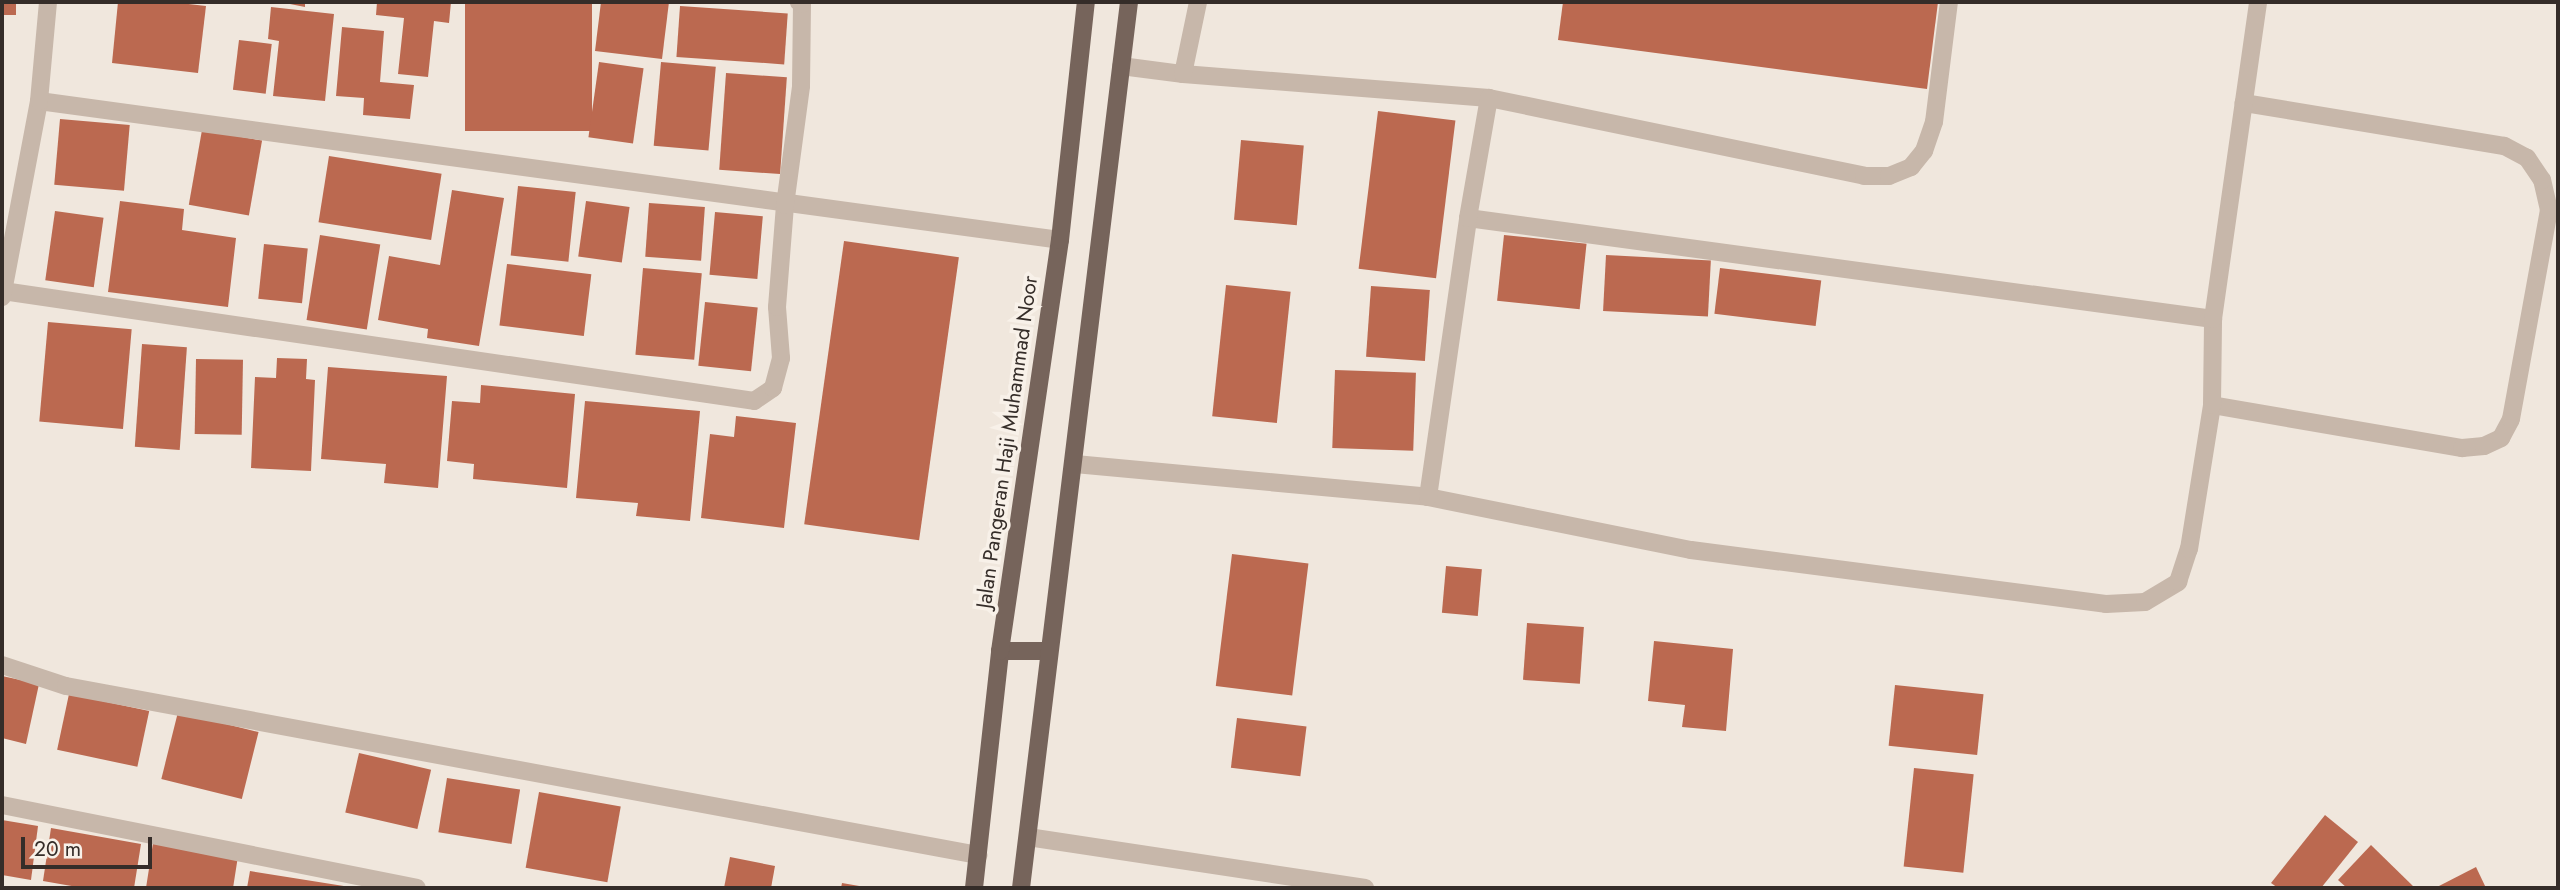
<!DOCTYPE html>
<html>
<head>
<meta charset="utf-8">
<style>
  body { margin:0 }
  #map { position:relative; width:2560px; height:890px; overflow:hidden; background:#f0e7dd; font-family:Jost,sans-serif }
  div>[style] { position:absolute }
  .building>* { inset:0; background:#bb6950; transform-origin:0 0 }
  .lane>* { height:18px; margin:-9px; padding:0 9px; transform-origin:9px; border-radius:9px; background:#c7b7aa }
  .street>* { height:18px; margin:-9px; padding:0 9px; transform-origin:9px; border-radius:9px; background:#c7b7aa }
  .primary>* { height:18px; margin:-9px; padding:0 9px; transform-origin:9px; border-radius:9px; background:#76645b }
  span { translate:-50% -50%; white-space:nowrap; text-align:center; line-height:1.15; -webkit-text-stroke:7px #f8f1e9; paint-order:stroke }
  .street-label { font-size:21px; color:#352d29 }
  .frame { position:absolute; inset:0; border:4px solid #352d29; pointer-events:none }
  .scale { position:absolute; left:21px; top:837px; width:131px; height:32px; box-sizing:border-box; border:4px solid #352d29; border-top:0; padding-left:9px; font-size:21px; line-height:24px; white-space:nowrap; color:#352d29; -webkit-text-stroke:5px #f8f1e9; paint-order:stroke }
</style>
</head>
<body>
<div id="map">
  <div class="building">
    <i style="left:2px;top:2px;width:14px;height:13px"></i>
    <i style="clip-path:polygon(118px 2px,171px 2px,206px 6px,198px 73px,112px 63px)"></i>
    <i style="clip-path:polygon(280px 2px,305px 2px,305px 7px)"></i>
    <i style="clip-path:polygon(377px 2px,451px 2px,449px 23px,434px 21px,428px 77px,398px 74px,404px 18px,376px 15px)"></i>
    <i style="left:465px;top:2px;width:127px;height:129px"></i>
    <i style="clip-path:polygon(601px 2px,669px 2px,662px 59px,595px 51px)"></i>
    <i style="clip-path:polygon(1563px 2px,1938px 2px,1927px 89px,1558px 40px)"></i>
    <i style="left:680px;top:6px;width:108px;height:51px;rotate:4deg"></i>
    <i style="clip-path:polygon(271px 7px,334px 14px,325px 101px,273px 96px,279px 41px,268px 39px)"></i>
    <i style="clip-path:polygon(342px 27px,384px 31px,380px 82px,414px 85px,410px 119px,363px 115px,364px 98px,336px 96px)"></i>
    <i style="left:239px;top:40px;width:33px;height:50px;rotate:7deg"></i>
    <i style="left:599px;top:62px;width:45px;height:76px;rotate:8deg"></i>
    <i style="left:661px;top:62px;width:55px;height:84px;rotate:5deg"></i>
    <i style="left:726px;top:73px;width:61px;height:97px;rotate:4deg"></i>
    <i style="left:1378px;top:111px;width:78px;height:159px;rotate:7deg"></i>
    <i style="left:60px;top:119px;width:70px;height:66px;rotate:5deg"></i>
    <i style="left:202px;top:130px;width:61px;height:76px;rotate:10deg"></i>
    <i style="left:1241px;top:140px;width:63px;height:80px;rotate:5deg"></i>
    <i style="left:329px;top:156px;width:114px;height:67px;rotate:9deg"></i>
    <i style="left:518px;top:186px;width:58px;height:70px;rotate:6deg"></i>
    <i style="clip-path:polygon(452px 190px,504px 198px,479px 346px,427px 338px,428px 329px,378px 320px,389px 256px,440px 265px)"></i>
    <i style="clip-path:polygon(120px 201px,184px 209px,182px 230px,236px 238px,228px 307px,108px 292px)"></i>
    <i style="left:586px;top:201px;width:44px;height:56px;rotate:8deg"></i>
    <i style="left:649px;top:203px;width:56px;height:54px;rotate:4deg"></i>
    <i style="left:55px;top:211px;width:49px;height:70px;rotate:8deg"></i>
    <i style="left:715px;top:212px;width:48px;height:63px;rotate:5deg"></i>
    <i style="left:320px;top:235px;width:61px;height:86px;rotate:9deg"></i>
    <i style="left:1504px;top:235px;width:83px;height:66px;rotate:6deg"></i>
    <i style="left:844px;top:241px;width:116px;height:286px;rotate:8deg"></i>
    <i style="left:264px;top:244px;width:44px;height:55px;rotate:6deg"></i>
    <i style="left:1606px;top:255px;width:105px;height:56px;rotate:3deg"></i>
    <i style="left:507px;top:264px;width:85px;height:62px;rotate:7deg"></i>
    <i style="left:643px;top:268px;width:59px;height:87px;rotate:5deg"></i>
    <i style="left:1720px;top:268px;width:102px;height:46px;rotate:7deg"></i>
    <i style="left:1226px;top:285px;width:65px;height:132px;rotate:6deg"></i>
    <i style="left:1371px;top:286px;width:59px;height:71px;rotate:4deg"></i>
    <i style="left:705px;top:302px;width:53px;height:64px;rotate:6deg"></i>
    <i style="left:48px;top:322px;width:84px;height:100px;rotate:5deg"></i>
    <i style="left:142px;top:344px;width:45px;height:103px;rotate:4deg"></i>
    <i style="clip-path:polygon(277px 358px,307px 359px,306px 379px,315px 380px,311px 471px,251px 468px,255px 377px,276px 378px)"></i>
    <i style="left:196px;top:359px;width:47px;height:75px;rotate:1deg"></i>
    <i style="clip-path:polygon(328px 367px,447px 376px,438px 488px,384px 483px,386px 464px,321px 459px)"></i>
    <i style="left:1335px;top:370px;width:81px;height:78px;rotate:2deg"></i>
    <i style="clip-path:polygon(481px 385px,575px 394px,567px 488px,473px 479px,474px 464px,447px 461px,452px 401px,480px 403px)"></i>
    <i style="clip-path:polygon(585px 401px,700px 411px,690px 521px,636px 516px,638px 503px,576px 498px)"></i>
    <i style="clip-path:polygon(736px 416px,796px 423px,784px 528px,701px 518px,710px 434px,734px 437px)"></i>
    <i style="left:1232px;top:554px;width:77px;height:133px;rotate:7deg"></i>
    <i style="left:1446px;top:566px;width:36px;height:47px;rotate:5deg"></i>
    <i style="left:1527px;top:623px;width:57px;height:57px;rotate:4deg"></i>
    <i style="clip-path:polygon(1654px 641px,1733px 649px,1726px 731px,1682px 727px,1685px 705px,1648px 701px)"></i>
    <i style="clip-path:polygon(2px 676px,39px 684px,26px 744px,2px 738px)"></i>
    <i style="left:1895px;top:685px;width:89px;height:61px;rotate:6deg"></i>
    <i style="left:69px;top:694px;width:82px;height:57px;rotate:12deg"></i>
    <i style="left:178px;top:712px;width:83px;height:69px;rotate:14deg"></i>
    <i style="left:1237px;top:718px;width:70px;height:50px;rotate:7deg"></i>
    <i style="left:359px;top:753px;width:74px;height:61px;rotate:13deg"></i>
    <i style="left:1914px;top:768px;width:60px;height:99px;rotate:6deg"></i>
    <i style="left:447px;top:778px;width:74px;height:55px;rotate:9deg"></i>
    <i style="left:539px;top:792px;width:83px;height:77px;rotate:10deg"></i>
    <i style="clip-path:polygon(2325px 815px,2358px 842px,2321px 888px,2278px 888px,2271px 883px)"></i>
    <i style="clip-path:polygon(2px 820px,38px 826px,31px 880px,2px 875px)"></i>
    <i style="clip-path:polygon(51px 828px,141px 844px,134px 888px,83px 888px,43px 881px)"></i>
    <i style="clip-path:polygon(153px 843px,238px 856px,233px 888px,146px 888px)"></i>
    <i style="clip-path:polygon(2371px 845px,2415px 888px,2347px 888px,2338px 880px)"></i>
    <i style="clip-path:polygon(730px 857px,775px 866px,771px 888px,724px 888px)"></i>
    <i style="clip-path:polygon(2476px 867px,2486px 888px,2440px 888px,2439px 886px)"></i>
    <i style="clip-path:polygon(250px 871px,350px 887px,350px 888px,247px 888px)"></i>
    <i style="clip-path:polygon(842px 883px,865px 887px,865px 888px,841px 888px)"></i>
  </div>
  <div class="lane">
    <i style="left:1121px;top:66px;width:63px;rotate:7.4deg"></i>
    <i style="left:1183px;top:74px;width:307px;rotate:4.5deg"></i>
    <i style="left:1489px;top:98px;width:383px;rotate:11.7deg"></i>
    <i style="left:1864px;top:176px;width:25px"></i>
    <i style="left:1889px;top:176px;width:24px;rotate:-22deg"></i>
    <i style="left:1911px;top:167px;width:21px;rotate:-51deg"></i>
    <i style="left:1924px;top:151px;width:31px;rotate:-71deg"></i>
    <i style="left:1934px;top:122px;width:121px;rotate:-82.9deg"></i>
    <i style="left:1183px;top:74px;width:74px;rotate:-78.2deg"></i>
    <i style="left:1468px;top:218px;width:752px;rotate:7.72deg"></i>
    <i style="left:2212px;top:405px;width:254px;rotate:9.8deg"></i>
    <i style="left:2462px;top:448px;width:22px;rotate:-5deg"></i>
    <i style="left:2484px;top:446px;width:19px;rotate:-25deg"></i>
    <i style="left:2501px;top:438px;width:21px;rotate:-62deg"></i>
    <i style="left:2511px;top:419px;width:212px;rotate:-79.7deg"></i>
    <i style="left:2549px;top:210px;width:31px;rotate:-103deg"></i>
    <i style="left:2542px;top:180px;width:27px;rotate:-124deg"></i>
    <i style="left:2527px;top:158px;width:26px;rotate:-152deg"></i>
    <i style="left:2504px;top:146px;width:264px;rotate:-170.6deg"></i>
    <i style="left:1075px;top:464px;width:355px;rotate:5.3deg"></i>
    <i style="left:1428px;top:497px;width:268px;rotate:11.4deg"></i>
    <i style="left:1691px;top:550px;width:418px;rotate:7.4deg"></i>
    <i style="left:2106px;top:604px;width:39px;rotate:-3deg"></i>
    <i style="left:2145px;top:602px;width:39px;rotate:-31deg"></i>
    <i style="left:2178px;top:582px;width:35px;rotate:-72deg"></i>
    <i style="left:2189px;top:549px;width:146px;rotate:-80.9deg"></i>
    <i style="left:2212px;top:405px;width:86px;rotate:-89.3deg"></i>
    <i style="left:2213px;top:319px;width:320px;rotate:-81.9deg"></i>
    <i style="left:1428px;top:497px;width:282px;rotate:-81.8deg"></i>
    <i style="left:1468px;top:218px;width:122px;rotate:-80.1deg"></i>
  </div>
  <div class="street">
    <i style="left:39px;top:101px;width:1030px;rotate:7.75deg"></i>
    <i style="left:3px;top:291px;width:759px;rotate:8.33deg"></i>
    <i style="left:754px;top:401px;width:23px;rotate:-34deg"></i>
    <i style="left:773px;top:388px;width:31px;rotate:-75deg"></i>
    <i style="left:781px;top:358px;width:51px;rotate:-94.5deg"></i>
    <i style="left:777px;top:307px;width:102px;rotate:-85.5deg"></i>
    <i style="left:785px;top:205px;width:120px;rotate:-82.3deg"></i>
    <i style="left:801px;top:86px;width:82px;rotate:-89.3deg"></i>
    <i style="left:802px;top:4px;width:4px;rotate:-146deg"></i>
    <i style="left:2px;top:297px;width:199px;rotate:-79.3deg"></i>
    <i style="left:39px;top:101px;width:99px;rotate:-84.8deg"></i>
    <i style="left:2px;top:665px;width:67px;rotate:18.2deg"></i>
    <i style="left:66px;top:686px;width:928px;rotate:10.5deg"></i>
    <i style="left:2px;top:805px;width:423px;rotate:11.3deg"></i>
    <i style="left:1028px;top:837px;width:341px;rotate:8.6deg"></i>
  </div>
  <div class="primary">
    <i style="left:1000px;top:651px;width:49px"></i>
    <i style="left:974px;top:888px;width:238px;rotate:-83.7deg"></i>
    <i style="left:1000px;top:651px;width:415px;rotate:-81.7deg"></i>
    <i style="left:1060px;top:240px;width:239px;rotate:-83.8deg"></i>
    <i style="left:1021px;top:888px;width:893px;rotate:-83.05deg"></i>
  </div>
  <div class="street-label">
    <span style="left:1007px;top:442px;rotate:-82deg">Jalan Pangeran Haji Muhammad Noor</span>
  </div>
  <div class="frame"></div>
  <div class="scale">20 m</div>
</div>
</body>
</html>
